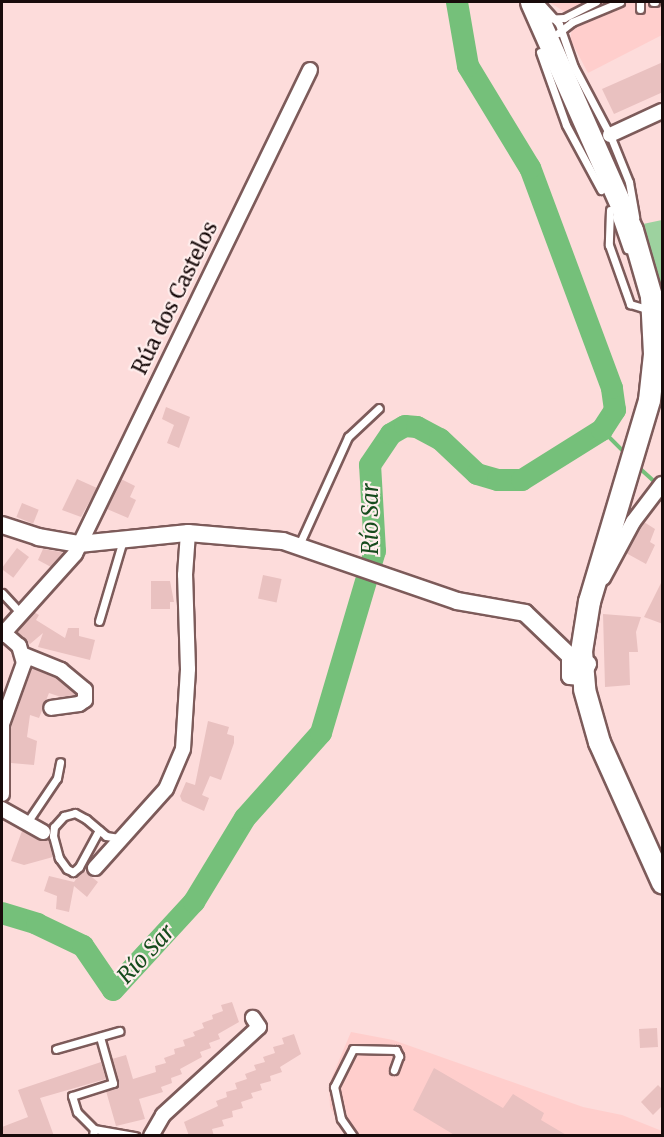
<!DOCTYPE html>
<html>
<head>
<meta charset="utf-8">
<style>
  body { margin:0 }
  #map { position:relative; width:664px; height:1137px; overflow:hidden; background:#fddcdb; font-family:Merriweather,serif }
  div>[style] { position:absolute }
  .built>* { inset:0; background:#ffcecc }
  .green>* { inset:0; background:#9dd29f }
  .stream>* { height:4px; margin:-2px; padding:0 2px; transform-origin:2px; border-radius:2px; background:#75c07a }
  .river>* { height:22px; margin:-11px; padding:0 11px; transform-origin:11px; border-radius:11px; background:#75c07a }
  .building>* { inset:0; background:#e9c1c0; transform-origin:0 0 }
  .roads { filter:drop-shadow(2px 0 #7d5b5a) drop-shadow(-2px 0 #7d5b5a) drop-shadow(0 2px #7d5b5a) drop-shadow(0 -2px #7d5b5a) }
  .service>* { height:7px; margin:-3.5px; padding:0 3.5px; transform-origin:3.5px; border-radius:3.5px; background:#fff }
  .minor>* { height:14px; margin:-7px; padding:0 7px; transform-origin:7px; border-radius:7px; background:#fff }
  .tertiary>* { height:16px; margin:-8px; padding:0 8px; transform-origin:8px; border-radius:8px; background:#fff }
  .primary>* { height:21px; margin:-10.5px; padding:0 10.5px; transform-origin:10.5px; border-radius:10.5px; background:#fff }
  span { translate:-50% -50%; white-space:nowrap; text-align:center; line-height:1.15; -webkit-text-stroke:4.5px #ffeeed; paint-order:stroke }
  .street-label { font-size:21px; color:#180b0b }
  .water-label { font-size:22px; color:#164b1d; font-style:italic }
  .frame { position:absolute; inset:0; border:3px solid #180b0b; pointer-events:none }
</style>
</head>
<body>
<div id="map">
  <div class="built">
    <i style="clip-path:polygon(549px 2px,662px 2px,662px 35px,588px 73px,570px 39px,573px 25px,565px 12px)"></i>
    <i style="clip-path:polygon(351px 1032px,393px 1040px,583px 1107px,622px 1115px,662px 1131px,662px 1135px,345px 1135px,330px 1107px,329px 1084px)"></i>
  </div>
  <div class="green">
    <i style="clip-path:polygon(662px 220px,662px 304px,643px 224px)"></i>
  </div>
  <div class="stream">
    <i style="left:602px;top:430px;width:33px;rotate:45deg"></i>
    <i style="left:636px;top:465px;width:28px;rotate:42deg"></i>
  </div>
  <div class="river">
    <i style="left:2px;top:913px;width:37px;rotate:17deg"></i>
    <i style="left:37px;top:924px;width:51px;rotate:25.6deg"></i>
    <i style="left:83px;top:946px;width:53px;rotate:55.7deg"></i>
    <i style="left:113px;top:990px;width:120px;rotate:-47.4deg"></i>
    <i style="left:194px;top:902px;width:98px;rotate:-58.7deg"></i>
    <i style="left:245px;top:818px;width:114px;rotate:-48.2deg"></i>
    <i style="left:321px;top:733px;width:190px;rotate:-73.5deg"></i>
    <i style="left:375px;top:551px;width:86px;rotate:-93.3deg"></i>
    <i style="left:370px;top:465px;width:37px;rotate:-56deg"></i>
    <i style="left:391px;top:434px;width:16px;rotate:-30deg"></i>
    <i style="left:405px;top:426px;width:12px;rotate:5deg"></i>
    <i style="left:417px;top:427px;width:26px;rotate:28deg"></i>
    <i style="left:440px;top:439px;width:51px;rotate:43.4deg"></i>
    <i style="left:477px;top:474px;width:22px;rotate:16deg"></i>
    <i style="left:498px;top:480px;width:24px"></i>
    <i style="left:522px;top:480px;width:94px;rotate:-32deg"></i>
    <i style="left:602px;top:430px;width:24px;rotate:-57deg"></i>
    <i style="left:615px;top:410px;width:22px;rotate:-98deg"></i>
    <i style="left:612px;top:388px;width:235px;rotate:-110.4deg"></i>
    <i style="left:530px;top:168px;width:119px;rotate:-121.3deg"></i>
    <i style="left:468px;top:66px;width:65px;rotate:-99.8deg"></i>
  </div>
  <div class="building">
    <i style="clip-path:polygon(663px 62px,663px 92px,614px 114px,602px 89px)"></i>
    <i style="clip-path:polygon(166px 407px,190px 417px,179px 448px,167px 443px,174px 425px,162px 419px)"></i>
    <i style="clip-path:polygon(77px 479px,97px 488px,81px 517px,62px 510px)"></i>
    <i style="clip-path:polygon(121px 479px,135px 486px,130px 497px,136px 500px,128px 518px,107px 509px)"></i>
    <i style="left:22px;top:503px;width:18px;height:15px;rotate:22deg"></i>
    <i style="clip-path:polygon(644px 522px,655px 529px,650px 542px,655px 545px,646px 564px,626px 553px)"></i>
    <i style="left:17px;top:548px;width:15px;height:26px;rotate:37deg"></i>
    <i style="clip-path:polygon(43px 549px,61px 552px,64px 553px,51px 567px,38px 560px)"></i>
    <i style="left:263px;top:575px;width:19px;height:24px;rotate:12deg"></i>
    <i style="clip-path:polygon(663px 579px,663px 624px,644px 617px)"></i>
    <i style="clip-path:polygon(151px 581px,170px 581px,174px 602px,170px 602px,170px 609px,151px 609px)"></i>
    <i style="clip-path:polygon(34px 612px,39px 615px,36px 620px,65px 638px,68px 628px,79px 628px,79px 636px,95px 640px,90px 660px,38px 647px,43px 633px,30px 644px,26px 641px,17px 632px)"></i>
    <i style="clip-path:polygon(603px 614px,641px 617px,636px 632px,638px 652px,629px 652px,630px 685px,605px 687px)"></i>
    <i style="clip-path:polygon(32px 668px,56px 678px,76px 695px,61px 697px,49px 693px,39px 718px,30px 715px,27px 737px,37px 741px,34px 765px,11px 763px,11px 727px)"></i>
    <i style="clip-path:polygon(208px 721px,229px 727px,227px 734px,234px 736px,234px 743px,221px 780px,210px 776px,202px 795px,209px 798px,204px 811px,182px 801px,180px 796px,186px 782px,195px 785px)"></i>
    <i style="clip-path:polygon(22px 831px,39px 840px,48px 839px,53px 857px,24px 865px,11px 861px)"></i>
    <i style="clip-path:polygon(83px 870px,98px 882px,87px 897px,74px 886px,69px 912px,56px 909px,57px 896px,44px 891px,49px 876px,74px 882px)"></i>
    <i style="clip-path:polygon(232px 1002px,239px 1022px,218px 1034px,220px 1039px,209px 1043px,211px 1048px,200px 1052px,202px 1057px,180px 1069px,182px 1074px,171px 1078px,172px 1083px,161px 1087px,163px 1092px,139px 1099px,145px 1119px,116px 1126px,106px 1091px,119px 1084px,112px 1059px,126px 1055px,133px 1079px,156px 1072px,155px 1066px,166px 1063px,164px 1058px,175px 1054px,174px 1049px,185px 1046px,183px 1040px,195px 1036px,193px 1032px,204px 1028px,202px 1023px,213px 1019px,212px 1015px,223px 1011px,221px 1005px)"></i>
    <i style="left:657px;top:1028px;width:19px;height:18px;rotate:87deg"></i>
    <i style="clip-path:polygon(294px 1034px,301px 1054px,280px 1067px,282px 1072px,270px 1076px,271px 1081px,260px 1084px,262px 1090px,251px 1093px,253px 1098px,241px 1102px,243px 1108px,232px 1111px,233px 1117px,222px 1120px,224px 1126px,212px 1129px,214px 1136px,189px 1136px,184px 1122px,218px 1106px,216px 1101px,227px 1097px,226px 1092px,237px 1089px,235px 1083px,247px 1079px,245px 1074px,256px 1070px,254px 1065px,265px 1062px,263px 1057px,275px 1053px,273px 1047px,284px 1044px,282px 1038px)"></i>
    <i style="clip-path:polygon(101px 1062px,106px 1079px,40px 1098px,54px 1136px,2px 1136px,2px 1127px,28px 1117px,18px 1090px)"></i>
    <i style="clip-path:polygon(434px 1068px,503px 1108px,513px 1094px,544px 1113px,541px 1120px,568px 1136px,456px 1136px,413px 1110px)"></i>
    <i style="clip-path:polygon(658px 1085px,663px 1090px,663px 1105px,653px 1115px,641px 1102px)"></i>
  </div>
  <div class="roads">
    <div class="service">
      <i style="left:653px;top:2px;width:2px"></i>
      <i style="left:542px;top:5px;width:25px;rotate:48deg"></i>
      <i style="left:559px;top:24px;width:46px;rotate:70.8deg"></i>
      <i style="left:574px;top:67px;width:77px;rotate:62.1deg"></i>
      <i style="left:610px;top:135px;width:51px;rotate:68deg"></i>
      <i style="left:629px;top:182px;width:36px;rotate:80deg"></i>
      <i style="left:640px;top:9px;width:7px;rotate:-90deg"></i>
      <i style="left:543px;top:19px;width:21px;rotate:-3deg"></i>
      <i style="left:564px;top:18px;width:36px;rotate:-27deg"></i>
      <i style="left:558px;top:33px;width:18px;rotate:-38deg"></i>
      <i style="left:572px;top:22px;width:52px;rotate:-22.6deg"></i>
      <i style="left:540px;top:52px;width:77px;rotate:70.4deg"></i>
      <i style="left:566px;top:125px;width:74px;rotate:61.7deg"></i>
      <i style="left:610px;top:210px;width:35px;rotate:92deg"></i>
      <i style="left:609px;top:245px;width:63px;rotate:70.4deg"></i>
      <i style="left:630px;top:304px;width:17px;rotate:17deg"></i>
      <i style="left:616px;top:217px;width:34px;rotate:71deg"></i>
      <i style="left:299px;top:545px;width:119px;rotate:-65.6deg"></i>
      <i style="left:348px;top:437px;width:42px;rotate:-43.1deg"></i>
      <i style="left:2px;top:593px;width:26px;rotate:47deg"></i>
      <i style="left:99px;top:621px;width:84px;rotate:-73.5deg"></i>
      <i style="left:26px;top:824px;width:55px;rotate:-56deg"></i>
      <i style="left:57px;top:778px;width:16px;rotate:-79deg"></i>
      <i style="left:99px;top:830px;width:42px;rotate:118.4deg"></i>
      <i style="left:79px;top:867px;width:8px;rotate:140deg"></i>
      <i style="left:73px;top:872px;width:7px;rotate:-153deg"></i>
      <i style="left:67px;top:869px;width:14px;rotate:-126deg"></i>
      <i style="left:59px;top:858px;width:23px;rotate:-105deg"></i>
      <i style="left:53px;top:836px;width:9px;rotate:-84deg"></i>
      <i style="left:54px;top:827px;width:15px;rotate:-48deg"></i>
      <i style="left:64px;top:816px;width:11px;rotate:-15deg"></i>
      <i style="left:75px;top:813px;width:13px;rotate:29deg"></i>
      <i style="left:86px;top:819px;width:26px;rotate:40deg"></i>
      <i style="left:106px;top:836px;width:13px;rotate:9deg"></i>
      <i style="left:56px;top:1049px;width:66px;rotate:-15.9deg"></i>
      <i style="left:94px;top:1129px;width:24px;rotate:-135deg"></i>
      <i style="left:77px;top:1112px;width:17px;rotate:-107deg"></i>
      <i style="left:72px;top:1096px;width:43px;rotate:-17.6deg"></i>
      <i style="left:113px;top:1083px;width:48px;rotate:-105.8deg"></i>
      <i style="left:93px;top:1136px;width:7px;rotate:-82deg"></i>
      <i style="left:94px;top:1129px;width:42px;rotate:9.7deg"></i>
      <i style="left:353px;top:1136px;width:21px;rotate:-125deg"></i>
      <i style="left:341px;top:1119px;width:33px;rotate:-102deg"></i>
      <i style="left:334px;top:1087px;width:42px;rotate:-63.4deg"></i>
      <i style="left:353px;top:1049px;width:43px;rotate:1.3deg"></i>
      <i style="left:396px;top:1050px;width:7px;rotate:63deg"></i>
      <i style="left:399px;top:1056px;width:15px;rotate:110deg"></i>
    </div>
    <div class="minor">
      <i style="left:610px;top:135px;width:57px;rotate:-24.8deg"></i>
      <i style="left:603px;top:578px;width:64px;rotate:-61.8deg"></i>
      <i style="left:633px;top:522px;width:48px;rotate:-52.7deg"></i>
      <i style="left:2px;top:635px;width:109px;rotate:-48deg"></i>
      <i style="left:75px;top:554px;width:538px;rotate:-64.1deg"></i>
      <i style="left:24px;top:655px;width:40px;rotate:22deg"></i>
      <i style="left:61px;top:670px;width:31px;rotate:40deg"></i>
      <i style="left:85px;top:690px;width:10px;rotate:90deg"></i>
      <i style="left:85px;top:700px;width:7px;rotate:146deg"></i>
      <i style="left:79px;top:704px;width:28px;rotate:172deg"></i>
      <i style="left:2px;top:794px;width:70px;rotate:-90deg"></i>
      <i style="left:2px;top:724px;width:65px;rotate:-70.2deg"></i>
      <i style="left:24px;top:663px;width:18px;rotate:-106deg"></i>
      <i style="left:19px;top:646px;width:18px;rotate:-139deg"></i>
      <i style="left:2px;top:809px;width:47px;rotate:29.3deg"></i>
      <i style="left:95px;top:868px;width:106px;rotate:-48.1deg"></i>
      <i style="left:166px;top:789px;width:43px;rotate:-67deg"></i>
      <i style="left:183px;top:749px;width:80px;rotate:-86.4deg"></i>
      <i style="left:188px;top:669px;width:94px;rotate:-91.8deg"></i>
      <i style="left:185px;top:575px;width:42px;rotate:-85.9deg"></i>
      <i style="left:151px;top:1136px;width:24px;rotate:-60deg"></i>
      <i style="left:163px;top:1115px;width:130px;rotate:-42.5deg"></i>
      <i style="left:259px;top:1027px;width:11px;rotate:-124deg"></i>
    </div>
    <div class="tertiary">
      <i style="left:2px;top:525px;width:38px;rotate:18deg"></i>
      <i style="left:38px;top:537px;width:42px;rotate:9.7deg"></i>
      <i style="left:79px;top:544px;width:110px;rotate:-5.8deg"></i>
      <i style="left:188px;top:533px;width:95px;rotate:4.8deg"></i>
      <i style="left:283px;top:541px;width:184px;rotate:19deg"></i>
      <i style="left:457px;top:601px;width:69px;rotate:10deg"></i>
      <i style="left:525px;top:613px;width:68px;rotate:43.8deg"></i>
      <i style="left:582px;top:660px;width:12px;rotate:175deg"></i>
      <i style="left:570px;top:661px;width:15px;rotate:90deg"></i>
      <i style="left:570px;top:676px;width:11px;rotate:5deg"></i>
      <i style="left:581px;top:677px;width:15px;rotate:-62deg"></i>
    </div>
    <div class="primary">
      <i style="left:531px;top:2px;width:249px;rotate:66.1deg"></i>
      <i style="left:632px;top:230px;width:69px;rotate:73.9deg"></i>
      <i style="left:651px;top:296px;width:58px;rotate:87deg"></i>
      <i style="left:654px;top:354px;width:46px;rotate:96.2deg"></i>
      <i style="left:649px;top:400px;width:210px;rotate:106.6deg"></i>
      <i style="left:589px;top:601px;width:51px;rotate:99.1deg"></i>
      <i style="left:581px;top:651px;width:38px;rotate:85deg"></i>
      <i style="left:584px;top:689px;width:55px;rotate:74.2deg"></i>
      <i style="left:599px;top:742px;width:154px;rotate:65.8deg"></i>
    </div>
  </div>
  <div class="street-label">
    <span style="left:175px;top:298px;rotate:-64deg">Rúa dos Castelos</span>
  </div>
  <div class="water-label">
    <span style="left:371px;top:519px;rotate:-90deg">Río Sar</span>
    <span style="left:146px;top:954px;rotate:-47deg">Río Sar</span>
  </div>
  <div class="frame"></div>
</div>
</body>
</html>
